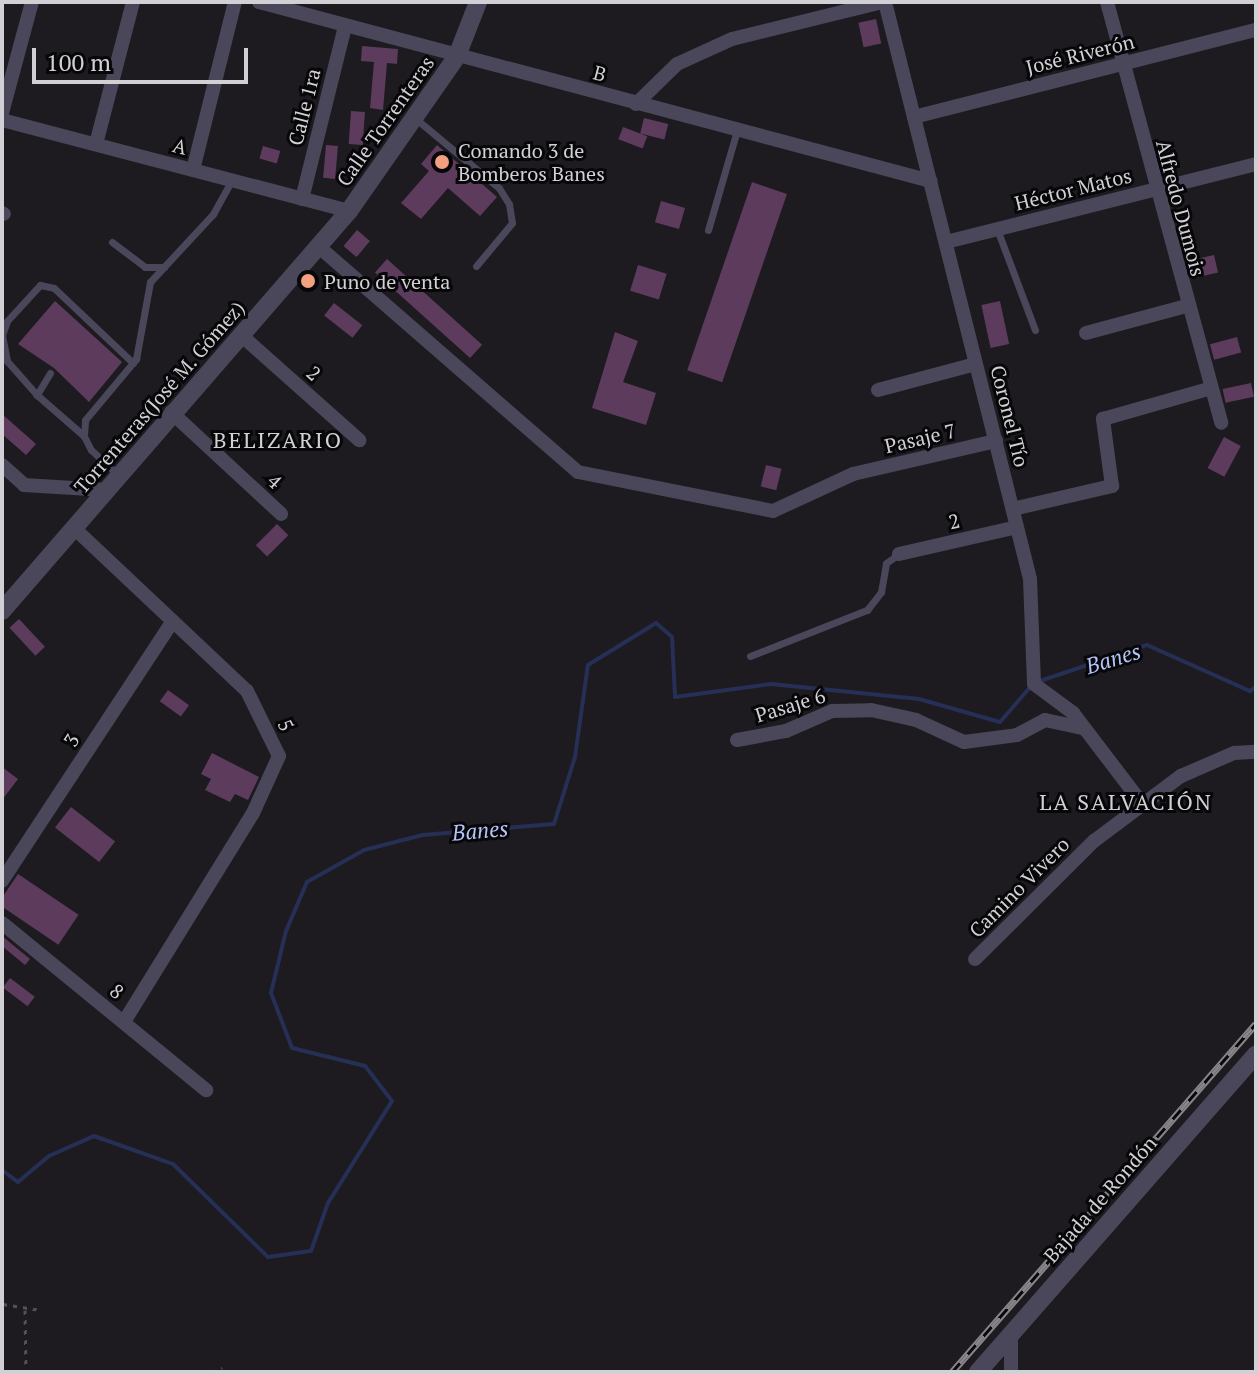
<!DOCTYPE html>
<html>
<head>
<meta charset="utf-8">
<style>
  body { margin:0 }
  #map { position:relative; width:1258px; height:1374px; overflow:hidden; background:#1d1b20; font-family:"PT Serif",serif }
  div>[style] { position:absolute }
  .stream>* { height:4px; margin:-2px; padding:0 2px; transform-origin:2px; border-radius:2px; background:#262f55 }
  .building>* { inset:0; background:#5d3b5c; transform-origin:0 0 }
  .path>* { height:3px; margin-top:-1.5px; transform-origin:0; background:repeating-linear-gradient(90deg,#545256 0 4px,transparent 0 10px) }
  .service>* { height:7px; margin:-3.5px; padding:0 3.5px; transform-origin:3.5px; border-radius:3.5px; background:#4a475a }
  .minor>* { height:14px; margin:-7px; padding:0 7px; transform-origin:7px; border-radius:7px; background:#4a475a }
  .tertiary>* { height:18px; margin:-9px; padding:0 9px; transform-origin:9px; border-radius:9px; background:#4a475a }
  .rail>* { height:7px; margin-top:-3.5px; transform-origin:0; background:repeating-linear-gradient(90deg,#070608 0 12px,#87858a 0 24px); box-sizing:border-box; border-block:2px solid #87858a }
  .dots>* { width:22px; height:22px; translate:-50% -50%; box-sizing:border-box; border:4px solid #070608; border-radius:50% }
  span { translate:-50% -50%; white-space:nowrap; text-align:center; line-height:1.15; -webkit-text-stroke:6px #070608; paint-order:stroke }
  .street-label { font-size:20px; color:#d2d0d4 }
  .poi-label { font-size:20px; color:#d2d0d4 }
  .left { translate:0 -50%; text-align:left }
  .neighbourhood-label { font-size:22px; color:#d2d0d4; letter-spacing:2px }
  .water-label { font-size:22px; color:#b5c4fb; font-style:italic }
  .frame { position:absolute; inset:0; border:4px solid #d2d0d4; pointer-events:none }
  .scale { position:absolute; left:32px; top:48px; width:216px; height:36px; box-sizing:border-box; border:4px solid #d2d0d4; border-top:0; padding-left:10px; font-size:24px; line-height:28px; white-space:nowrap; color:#d2d0d4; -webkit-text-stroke:6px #070608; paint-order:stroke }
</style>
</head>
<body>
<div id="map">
  <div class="stream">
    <i style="left:1040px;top:681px;width:113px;rotate:-18.6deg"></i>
    <i style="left:1147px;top:645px;width:113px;rotate:24.1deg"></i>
    <i style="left:1250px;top:691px;width:7px;rotate:-34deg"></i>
    <i style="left:2px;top:1170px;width:20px;rotate:37deg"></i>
    <i style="left:18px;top:1182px;width:40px;rotate:-40deg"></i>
    <i style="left:49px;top:1156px;width:49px;rotate:-24deg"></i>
    <i style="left:94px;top:1136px;width:84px;rotate:19.5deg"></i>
    <i style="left:173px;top:1164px;width:133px;rotate:44.4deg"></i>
    <i style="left:268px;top:1257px;width:43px;rotate:-7.9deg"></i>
    <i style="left:311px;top:1251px;width:51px;rotate:-70.5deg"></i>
    <i style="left:328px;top:1203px;width:120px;rotate:-57.9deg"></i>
    <i style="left:392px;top:1101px;width:44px;rotate:-127.6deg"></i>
    <i style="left:365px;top:1066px;width:75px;rotate:-166.1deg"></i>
    <i style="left:292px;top:1048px;width:59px;rotate:-110.9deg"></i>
    <i style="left:271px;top:993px;width:64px;rotate:-76.4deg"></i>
    <i style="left:286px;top:931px;width:53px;rotate:-66.8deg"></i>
    <i style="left:307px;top:882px;width:65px;rotate:-29.3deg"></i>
    <i style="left:364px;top:850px;width:61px;rotate:-14.3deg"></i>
    <i style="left:423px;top:835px;width:131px;rotate:-4.8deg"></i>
    <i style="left:554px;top:824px;width:70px;rotate:-72.6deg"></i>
    <i style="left:575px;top:757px;width:93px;rotate:-82deg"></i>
    <i style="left:588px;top:665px;width:80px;rotate:-31.7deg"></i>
    <i style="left:656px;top:623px;width:21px;rotate:41deg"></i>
    <i style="left:672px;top:637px;width:60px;rotate:87.1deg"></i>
    <i style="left:675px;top:697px;width:97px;rotate:-7.7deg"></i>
    <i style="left:771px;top:684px;width:149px;rotate:5.8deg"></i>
    <i style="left:919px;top:699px;width:84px;rotate:15.9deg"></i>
    <i style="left:1000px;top:722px;width:49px;rotate:-49.1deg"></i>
  </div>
  <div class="building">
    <i style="left:876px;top:19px;width:25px;height:18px;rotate:78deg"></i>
    <i style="clip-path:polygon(362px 46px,398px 49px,397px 64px,387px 63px,383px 110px,370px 108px,374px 62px,361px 61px)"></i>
    <i style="left:351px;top:111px;width:14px;height:33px;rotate:4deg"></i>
    <i style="left:644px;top:118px;width:25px;height:16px;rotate:14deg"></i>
    <i style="left:623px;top:127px;width:26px;height:13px;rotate:21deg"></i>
    <i style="left:326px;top:145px;width:12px;height:33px;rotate:5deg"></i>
    <i style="clip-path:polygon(437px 145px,497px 197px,480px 216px,448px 188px,421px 219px,401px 203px,429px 171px,421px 164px)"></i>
    <i style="left:263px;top:146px;width:18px;height:13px;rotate:16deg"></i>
    <i style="left:752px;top:182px;width:37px;height:199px;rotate:19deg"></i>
    <i style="left:661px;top:201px;width:25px;height:22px;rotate:16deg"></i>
    <i style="left:357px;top:230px;width:17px;height:21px;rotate:40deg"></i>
    <i style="left:1214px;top:255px;width:18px;height:28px;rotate:77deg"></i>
    <i style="left:387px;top:259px;width:128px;height:18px;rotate:42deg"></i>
    <i style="left:638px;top:265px;width:30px;height:27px;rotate:17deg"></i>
    <i style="clip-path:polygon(55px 301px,122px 362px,89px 402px,54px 368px,18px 344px)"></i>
    <i style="left:1000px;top:301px;width:44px;height:19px;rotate:78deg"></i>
    <i style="left:334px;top:303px;width:36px;height:16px;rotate:38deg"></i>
    <i style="clip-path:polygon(615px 332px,638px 341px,623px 382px,656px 393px,646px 425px,592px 408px)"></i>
    <i style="left:1237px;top:337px;width:16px;height:28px;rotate:75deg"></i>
    <i style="left:1251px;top:383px;width:14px;height:29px;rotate:78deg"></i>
    <i style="clip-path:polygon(2px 414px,36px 444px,26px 455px,2px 434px)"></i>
    <i style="left:1224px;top:437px;width:19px;height:35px;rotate:28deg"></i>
    <i style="left:766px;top:465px;width:16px;height:22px;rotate:14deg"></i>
    <i style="left:277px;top:524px;width:16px;height:30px;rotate:45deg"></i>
    <i style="left:19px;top:619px;width:38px;height:13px;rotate:47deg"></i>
    <i style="left:168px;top:690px;width:26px;height:14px;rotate:36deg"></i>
    <i style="clip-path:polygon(212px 753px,259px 777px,248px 800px,235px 794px,230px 802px,205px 790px,211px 779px,201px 774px)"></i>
    <i style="clip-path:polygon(2px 767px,18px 779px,2px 800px)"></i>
    <i style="left:71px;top:807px;width:56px;height:26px;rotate:38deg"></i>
    <i style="left:18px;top:874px;width:73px;height:36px;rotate:34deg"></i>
    <i style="clip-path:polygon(2px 936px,30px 959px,25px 965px,2px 946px)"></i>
    <i style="left:10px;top:978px;width:31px;height:12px;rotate:37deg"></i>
  </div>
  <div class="path">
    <i style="left:3px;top:1304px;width:38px;rotate:9deg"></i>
    <i style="left:25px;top:1310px;width:62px;rotate:89.1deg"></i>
    <i style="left:212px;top:1372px;width:11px;rotate:-22deg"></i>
  </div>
  <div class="service">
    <i style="left:416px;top:119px;width:108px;rotate:39.7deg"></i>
    <i style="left:499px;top:188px;width:19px;rotate:58deg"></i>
    <i style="left:509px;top:204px;width:19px;rotate:81deg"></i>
    <i style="left:512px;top:223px;width:56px;rotate:129.9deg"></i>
    <i style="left:997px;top:229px;width:108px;rotate:69.4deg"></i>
    <i style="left:708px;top:230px;width:104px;rotate:-73.8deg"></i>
    <i style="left:112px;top:242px;width:41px;rotate:37.1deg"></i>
    <i style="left:145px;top:267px;width:19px"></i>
    <i style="left:50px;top:373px;width:26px;rotate:121deg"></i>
    <i style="left:37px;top:395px;width:62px;rotate:41.1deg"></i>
    <i style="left:37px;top:395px;width:45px;rotate:-131.4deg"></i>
    <i style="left:7px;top:361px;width:26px;rotate:-101deg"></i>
    <i style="left:2px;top:335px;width:15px;rotate:-70deg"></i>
    <i style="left:7px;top:321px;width:49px;rotate:-47.5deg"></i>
    <i style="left:40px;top:285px;width:14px;rotate:12deg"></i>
    <i style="left:54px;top:288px;width:109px;rotate:43.5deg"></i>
    <i style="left:118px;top:475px;width:37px;rotate:-137deg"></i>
    <i style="left:91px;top:450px;width:16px;rotate:-117deg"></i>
    <i style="left:84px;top:436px;width:16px;rotate:-86deg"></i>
    <i style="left:85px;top:420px;width:80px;rotate:-50.1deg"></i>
    <i style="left:136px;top:359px;width:78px;rotate:-79.7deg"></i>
    <i style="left:150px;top:282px;width:93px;rotate:-47.2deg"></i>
    <i style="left:213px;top:214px;width:39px;rotate:-61deg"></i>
    <i style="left:750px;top:656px;width:126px;rotate:-21.5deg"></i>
    <i style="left:867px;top:610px;width:23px;rotate:-52deg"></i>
    <i style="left:881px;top:592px;width:29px;rotate:-80deg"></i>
    <i style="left:886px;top:563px;width:16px;rotate:-35deg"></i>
  </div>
  <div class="minor">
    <i style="left:259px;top:2px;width:695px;rotate:14.92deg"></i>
    <i style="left:885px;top:2px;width:595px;rotate:75.89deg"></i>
    <i style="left:1030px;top:579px;width:105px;rotate:87.8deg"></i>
    <i style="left:1034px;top:684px;width:49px;rotate:36.6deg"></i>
    <i style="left:1073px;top:713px;width:116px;rotate:52.7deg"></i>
    <i style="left:1107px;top:2px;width:436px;rotate:74.8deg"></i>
    <i style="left:636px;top:104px;width:57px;rotate:-44.3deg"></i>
    <i style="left:677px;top:64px;width:60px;rotate:-24.4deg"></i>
    <i style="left:732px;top:39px;width:155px;rotate:-13.8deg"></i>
    <i style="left:2px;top:113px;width:115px;rotate:-74.9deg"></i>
    <i style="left:914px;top:117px;width:353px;rotate:-14.3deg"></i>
    <i style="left:2px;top:120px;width:359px;rotate:14.7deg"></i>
    <i style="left:96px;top:144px;width:147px;rotate:-75.4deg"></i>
    <i style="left:193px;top:170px;width:173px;rotate:-76deg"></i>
    <i style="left:302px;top:199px;width:178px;rotate:-76deg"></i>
    <i style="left:2px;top:213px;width:2px;rotate:27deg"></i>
    <i style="left:946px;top:242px;width:320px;rotate:-14.1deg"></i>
    <i style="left:318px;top:246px;width:344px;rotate:41deg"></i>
    <i style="left:578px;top:472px;width:199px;rotate:11.3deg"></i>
    <i style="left:773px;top:511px;width:88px;rotate:-24.8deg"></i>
    <i style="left:853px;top:474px;width:147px;rotate:-13deg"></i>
    <i style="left:1086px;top:333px;width:104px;rotate:-15.1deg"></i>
    <i style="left:242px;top:336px;width:157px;rotate:41.6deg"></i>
    <i style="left:878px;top:390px;width:101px;rotate:-14.9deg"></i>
    <i style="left:171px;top:412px;width:150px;rotate:42.8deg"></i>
    <i style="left:2px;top:465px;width:30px;rotate:42deg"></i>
    <i style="left:24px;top:485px;width:82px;rotate:3.5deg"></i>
    <i style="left:1013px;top:509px;width:102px;rotate:-13.1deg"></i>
    <i style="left:1112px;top:486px;width:68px;rotate:-97.7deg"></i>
    <i style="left:1103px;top:419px;width:109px;rotate:-15.9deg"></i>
    <i style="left:74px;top:528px;width:238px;rotate:43.3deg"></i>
    <i style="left:247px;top:691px;width:72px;rotate:63.8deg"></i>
    <i style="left:279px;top:756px;width:63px;rotate:114.5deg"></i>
    <i style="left:253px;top:813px;width:246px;rotate:121.7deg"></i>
    <i style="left:899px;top:554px;width:121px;rotate:-12.9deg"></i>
    <i style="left:737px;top:740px;width:50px;rotate:-10.4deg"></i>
    <i style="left:786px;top:731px;width:50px;rotate:-23.5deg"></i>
    <i style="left:832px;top:711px;width:39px;rotate:-1deg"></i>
    <i style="left:871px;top:710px;width:46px;rotate:12.5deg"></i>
    <i style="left:916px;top:720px;width:53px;rotate:24.6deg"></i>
    <i style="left:964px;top:742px;width:53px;rotate:-7.5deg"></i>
    <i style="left:1017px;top:735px;width:32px;rotate:-28deg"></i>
    <i style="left:1045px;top:720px;width:40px;rotate:12deg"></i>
    <i style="left:2px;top:881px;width:311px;rotate:-56.7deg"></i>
    <i style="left:2px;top:923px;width:264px;rotate:39.3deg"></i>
    <i style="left:975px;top:959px;width:168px;rotate:-44.8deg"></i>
    <i style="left:1094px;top:841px;width:109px;rotate:-36.8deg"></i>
    <i style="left:1181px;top:776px;width:58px;rotate:-23.5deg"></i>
    <i style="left:1234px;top:753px;width:22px;rotate:-3deg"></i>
    <i style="left:1011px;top:1335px;width:37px;rotate:90deg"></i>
  </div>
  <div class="tertiary">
    <i style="left:2px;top:611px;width:530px;rotate:-49.06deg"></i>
    <i style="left:349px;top:211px;width:189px;rotate:-55.1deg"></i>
    <i style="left:457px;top:56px;width:58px;rotate:-68.7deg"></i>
    <i style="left:978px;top:1372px;width:422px;rotate:-48.8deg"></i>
  </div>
  <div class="rail">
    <i style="left:952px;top:1372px;width:462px;rotate:-48.9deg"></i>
  </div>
  <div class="dots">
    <i style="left:442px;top:162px;background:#f2a080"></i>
    <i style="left:308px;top:281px;background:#f2a080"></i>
  </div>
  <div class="street-label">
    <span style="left:1080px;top:54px;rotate:-14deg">José Riverón</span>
    <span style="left:600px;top:73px;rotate:15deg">B</span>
    <span style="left:304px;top:107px;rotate:-76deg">Calle 1ra</span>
    <span style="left:385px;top:121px;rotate:-55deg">Calle Torrenteras</span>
    <span style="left:180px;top:146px;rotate:15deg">A</span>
    <span style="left:1073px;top:189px;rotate:-14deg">Héctor Matos</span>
    <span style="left:1181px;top:208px;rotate:75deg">Alfredo Dumois</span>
    <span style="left:314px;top:373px;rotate:42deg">2</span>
    <span style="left:159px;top:397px;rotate:-49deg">Torrenteras(José M. Gómez)</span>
    <span style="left:1010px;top:416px;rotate:76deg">Coronel Tío</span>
    <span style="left:920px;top:438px;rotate:-13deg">Pasaje 7</span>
    <span style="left:275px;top:481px;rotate:43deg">4</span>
    <span style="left:954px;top:521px;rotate:-13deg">2</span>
    <span style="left:790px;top:705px;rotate:-17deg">Pasaje 6</span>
    <span style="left:286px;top:725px;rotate:64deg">5</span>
    <span style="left:71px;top:740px;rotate:-57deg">3</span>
    <span style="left:1019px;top:887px;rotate:-45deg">Camino Vivero</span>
    <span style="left:117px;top:991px;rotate:39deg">8</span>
    <span style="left:1100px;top:1199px;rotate:-49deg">Bajada de Rondón</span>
  </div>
  <div class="poi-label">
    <span class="left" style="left:458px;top:162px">Comando 3 de<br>Bomberos Banes</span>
    <span class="left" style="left:324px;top:281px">Puno de venta</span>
  </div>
  <div class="neighbourhood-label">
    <span style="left:278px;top:440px">BELIZARIO</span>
    <span style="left:1126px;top:802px">LA SALVACIÓN</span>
  </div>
  <div class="water-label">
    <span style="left:1113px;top:658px;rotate:-17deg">Banes</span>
    <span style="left:480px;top:830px;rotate:-5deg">Banes</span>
  </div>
  <div class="frame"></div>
  <div class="scale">100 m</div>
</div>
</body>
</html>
